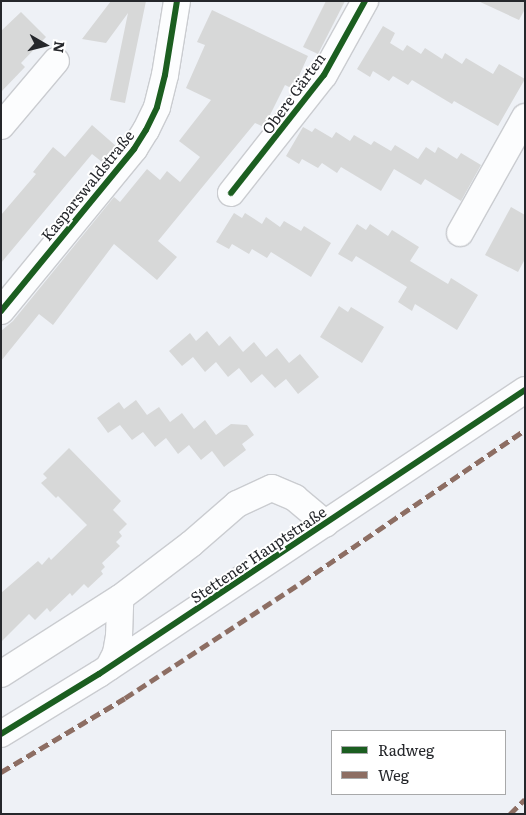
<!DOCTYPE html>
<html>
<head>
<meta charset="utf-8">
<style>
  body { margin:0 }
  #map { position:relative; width:526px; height:815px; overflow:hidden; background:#eef1f6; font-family:Literata,serif }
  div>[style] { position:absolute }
  .building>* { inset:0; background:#d7d8d8 }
  .roads { filter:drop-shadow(1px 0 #caccd0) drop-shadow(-1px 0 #caccd0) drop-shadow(0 1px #caccd0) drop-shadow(0 -1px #caccd0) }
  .minor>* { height:26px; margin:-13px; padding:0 13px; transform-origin:13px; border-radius:13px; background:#fcfdfe }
  .quiet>* { height:5px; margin-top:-2.5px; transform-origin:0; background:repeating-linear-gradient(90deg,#8d6e63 0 10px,transparent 0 15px) }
  .cycleway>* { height:6px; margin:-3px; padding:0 3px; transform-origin:3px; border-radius:3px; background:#1b5e20 }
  span { translate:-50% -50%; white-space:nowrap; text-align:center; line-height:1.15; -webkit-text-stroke:4px #fff; paint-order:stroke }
  .street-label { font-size:15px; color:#25272b }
  .frame { position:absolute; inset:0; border:2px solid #25272b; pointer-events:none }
  .legend { position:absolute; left:331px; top:730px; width:175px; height:65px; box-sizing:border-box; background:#fff; border:1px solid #a8a9aa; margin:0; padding:6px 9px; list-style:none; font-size:15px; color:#25272b }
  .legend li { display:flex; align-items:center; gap:10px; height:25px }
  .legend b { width:25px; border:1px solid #a8a9aa }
  .north { position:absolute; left:20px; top:20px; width:50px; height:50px; -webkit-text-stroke:4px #fff; paint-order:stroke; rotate:98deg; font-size:14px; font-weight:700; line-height:20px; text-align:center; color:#25272b }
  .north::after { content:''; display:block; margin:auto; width:18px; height:22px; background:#25272b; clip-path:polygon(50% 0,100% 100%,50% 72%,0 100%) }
</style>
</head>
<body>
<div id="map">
  <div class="building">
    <i style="clip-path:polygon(111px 1px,146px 1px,125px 103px,110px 100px,128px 13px,106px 43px,82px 39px)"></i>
    <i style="clip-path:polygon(326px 1px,345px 1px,318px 54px,303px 47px)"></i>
    <i style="clip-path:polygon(478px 1px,525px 1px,525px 9px,519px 20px)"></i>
    <i style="clip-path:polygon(212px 10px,308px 56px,293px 89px,285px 85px,264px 127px,255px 123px,158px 241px,177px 257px,157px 280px,114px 244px,53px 325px,39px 314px,1px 361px,1px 331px,13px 321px,114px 197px,120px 202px,147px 169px,160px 180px,167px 171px,180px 182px,200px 157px,179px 141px,211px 100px,186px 88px,205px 45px,197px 42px)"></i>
    <i style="clip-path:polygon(21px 12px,46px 37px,21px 63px,25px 67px,1px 92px,1px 31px)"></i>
    <i style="clip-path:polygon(383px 26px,395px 33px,390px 43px,403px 51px,407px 45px,421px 54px,425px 48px,442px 59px,445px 53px,462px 64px,466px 58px,493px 74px,499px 64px,525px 79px,498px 126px,454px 101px,452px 104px,412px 80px,408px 85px,393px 76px,389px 81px,373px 71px,370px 77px,357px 69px)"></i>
    <i style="clip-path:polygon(92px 125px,116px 146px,102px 162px,92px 154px,1px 263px,1px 215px,36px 174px,33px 172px,53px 147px,65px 157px)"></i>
    <i style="clip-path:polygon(303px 127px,312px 132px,315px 128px,332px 138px,336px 132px,350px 141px,354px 135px,371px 145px,374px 141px,391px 151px,395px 145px,418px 159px,426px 147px,435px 153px,438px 147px,457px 159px,461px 153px,481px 165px,461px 201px,425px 179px,421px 185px,394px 169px,381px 191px,341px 167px,337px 173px,322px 163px,318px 168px,302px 159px,299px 164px,286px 156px)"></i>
    <i style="clip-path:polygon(511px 207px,525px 215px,525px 259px,518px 272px,485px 255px)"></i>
    <i style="clip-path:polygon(234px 213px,242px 218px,245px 213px,262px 224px,266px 217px,280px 227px,284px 221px,301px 231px,304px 226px,331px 243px,311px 277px,271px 252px,267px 258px,252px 249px,249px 254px,232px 244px,229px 249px,216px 242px)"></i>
    <i style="clip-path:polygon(357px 224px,366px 230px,370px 224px,388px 236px,392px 230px,419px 247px,410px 261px,448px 284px,451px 278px,478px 295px,457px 330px,415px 304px,412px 311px,398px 302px,407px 287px,356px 256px,352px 262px,338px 254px)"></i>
    <i style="clip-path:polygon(339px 306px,348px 312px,351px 307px,384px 327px,362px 363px,320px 337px)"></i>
    <i style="clip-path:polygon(207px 331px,219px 346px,230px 336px,243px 352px,254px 342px,266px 357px,277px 348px,289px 363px,300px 354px,319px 377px,298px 394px,286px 379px,275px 388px,262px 374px,251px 383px,239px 368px,228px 377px,216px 362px,205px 372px,193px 357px,182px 366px,169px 351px,190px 333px,196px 341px)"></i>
    <i style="clip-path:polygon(136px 400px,147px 415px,159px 407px,170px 422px,182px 413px,194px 429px,205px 420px,216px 435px,231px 424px,247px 425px,254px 435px,242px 444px,246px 450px,224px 467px,212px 451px,201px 460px,189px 445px,178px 454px,166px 438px,155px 447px,143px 432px,132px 440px,120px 425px,108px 433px,97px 418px,119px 402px,124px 409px)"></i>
    <i style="clip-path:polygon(69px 448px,121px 501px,113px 510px,127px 524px,119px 532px,122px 536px,116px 542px,120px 546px,102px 563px,105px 567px,101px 571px,103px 574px,88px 588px,84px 584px,72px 596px,70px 593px,50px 612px,47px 608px,35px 620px,29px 614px,1px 642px,1px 593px,38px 561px,42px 565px,49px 557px,51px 560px,87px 525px,58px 496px,56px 498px,41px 483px,47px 478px,43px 474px)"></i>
  </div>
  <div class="roads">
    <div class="minor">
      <i style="left:1px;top:126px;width:85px;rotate:-49.8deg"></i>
      <i style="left:231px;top:193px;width:150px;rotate:-51.8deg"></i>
      <i style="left:324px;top:75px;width:85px;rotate:-61deg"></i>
      <i style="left:460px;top:233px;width:133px;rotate:-60.7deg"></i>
      <i style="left:1px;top:311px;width:210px;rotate:-50.6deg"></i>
      <i style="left:134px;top:149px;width:22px;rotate:-58deg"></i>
      <i style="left:146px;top:130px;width:25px;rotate:-64deg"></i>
      <i style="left:157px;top:107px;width:33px;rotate:-76deg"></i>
      <i style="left:165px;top:75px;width:75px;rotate:-80.8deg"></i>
      <i style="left:109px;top:667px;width:16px;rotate:-63deg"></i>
      <i style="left:116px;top:653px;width:17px;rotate:-80deg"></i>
      <i style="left:119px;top:636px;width:38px;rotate:-88deg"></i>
      <i style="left:1px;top:674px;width:141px;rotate:-32.6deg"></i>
      <i style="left:120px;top:598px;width:89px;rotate:-37.3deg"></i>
      <i style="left:191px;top:544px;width:61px;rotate:-41deg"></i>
      <i style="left:237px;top:504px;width:38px;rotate:-25deg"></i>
      <i style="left:272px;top:488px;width:25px;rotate:23deg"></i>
      <i style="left:295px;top:498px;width:40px;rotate:40deg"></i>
      <i style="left:1px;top:734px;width:115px;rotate:-31.5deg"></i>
      <i style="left:99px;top:674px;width:512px;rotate:-33.69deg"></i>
    </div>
  </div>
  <div class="quiet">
    <i style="left:1px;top:772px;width:144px;rotate:-30.8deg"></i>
    <i style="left:125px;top:698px;width:212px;rotate:-33.2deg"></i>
    <i style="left:302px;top:582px;width:270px;rotate:-34.3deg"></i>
    <i style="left:510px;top:814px;width:21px;rotate:-45deg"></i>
  </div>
  <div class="cycleway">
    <i style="left:231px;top:193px;width:150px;rotate:-51.8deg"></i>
    <i style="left:324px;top:75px;width:85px;rotate:-61deg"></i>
    <i style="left:1px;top:311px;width:210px;rotate:-50.6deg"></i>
    <i style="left:134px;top:149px;width:22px;rotate:-58deg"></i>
    <i style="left:146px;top:130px;width:25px;rotate:-64deg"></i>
    <i style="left:157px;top:107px;width:33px;rotate:-76deg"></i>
    <i style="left:165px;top:75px;width:75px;rotate:-80.8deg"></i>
    <i style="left:1px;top:734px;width:115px;rotate:-31.5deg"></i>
    <i style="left:99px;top:674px;width:512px;rotate:-33.69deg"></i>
  </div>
  <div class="street-label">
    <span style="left:293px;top:93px;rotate:-54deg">Obere Gärten</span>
    <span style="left:87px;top:185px;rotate:-51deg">Kasparswaldstraße</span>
    <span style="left:258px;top:554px;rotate:-34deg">Stettener Hauptstraße</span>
  </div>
  <div class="frame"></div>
  <ul class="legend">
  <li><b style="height:6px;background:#1b5e20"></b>Radweg</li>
  <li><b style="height:6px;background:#8d6e63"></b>Weg</li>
  </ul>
  <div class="north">N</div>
</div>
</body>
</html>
